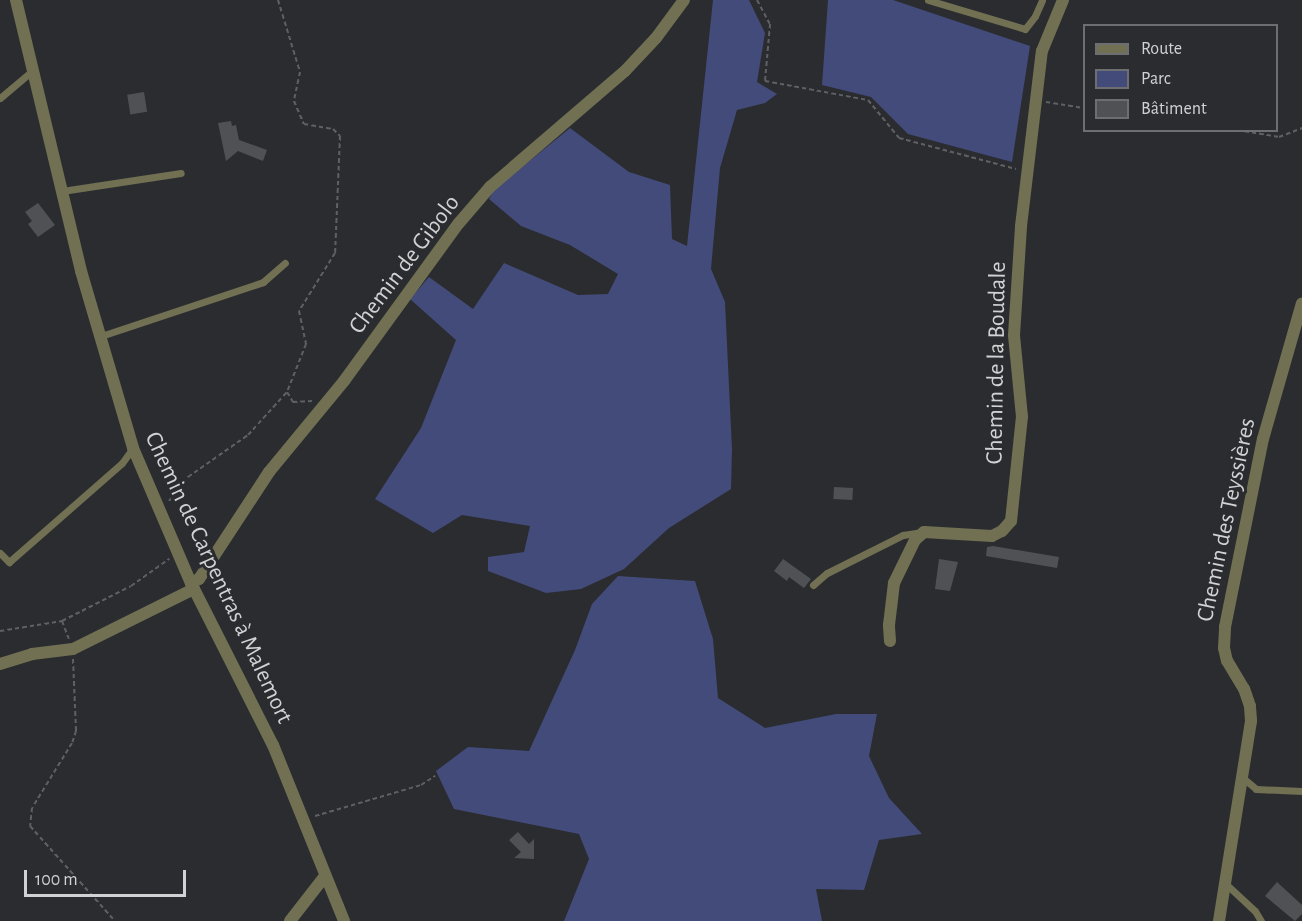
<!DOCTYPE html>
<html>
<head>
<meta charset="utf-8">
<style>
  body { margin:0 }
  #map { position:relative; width:1302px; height:921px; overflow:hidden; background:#2b2c2f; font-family:"Alegreya Sans",sans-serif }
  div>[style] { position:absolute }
  .green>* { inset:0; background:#424b7a }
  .building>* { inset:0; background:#505155; transform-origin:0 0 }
  .path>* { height:2px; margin-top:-1px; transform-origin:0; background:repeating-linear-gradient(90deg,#5f6063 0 4.5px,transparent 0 7.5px) }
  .service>* { height:7px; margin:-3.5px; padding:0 3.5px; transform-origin:3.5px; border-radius:3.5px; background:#717053 }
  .minor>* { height:12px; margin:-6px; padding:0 6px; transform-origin:6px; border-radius:6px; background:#717053 }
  span { translate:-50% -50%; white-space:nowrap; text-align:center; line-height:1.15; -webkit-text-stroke:6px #2b2c2f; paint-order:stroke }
  .street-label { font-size:24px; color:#d1d2d4 }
  .legend { position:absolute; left:1083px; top:24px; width:195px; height:108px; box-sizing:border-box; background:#2b2c2f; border:2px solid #6d6e71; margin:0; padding:8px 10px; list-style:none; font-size:18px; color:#d1d2d4 }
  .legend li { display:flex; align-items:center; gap:12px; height:30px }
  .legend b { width:30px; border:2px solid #6d6e71 }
  .scale { position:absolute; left:24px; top:870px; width:162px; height:27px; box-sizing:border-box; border:3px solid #d1d2d4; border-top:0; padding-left:8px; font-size:18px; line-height:21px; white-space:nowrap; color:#d1d2d4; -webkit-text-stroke:4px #2b2c2f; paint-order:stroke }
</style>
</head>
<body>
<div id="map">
  <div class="green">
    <i style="clip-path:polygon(713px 0,749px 0,765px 33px,757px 82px,777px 94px,765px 103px,737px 110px,720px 168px,711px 269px,725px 302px,732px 449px,731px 489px,669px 528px,624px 569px,581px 589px,546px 593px,488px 571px,488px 557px,524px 552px,530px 526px,462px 515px,433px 533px,375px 499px,421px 428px,456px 340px,410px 299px,429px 277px,473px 309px,504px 263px,578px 295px,608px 294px,618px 274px,570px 245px,521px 226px,489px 199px,494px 190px,570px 128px,629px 172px,670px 185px,672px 239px,687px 246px)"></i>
    <i style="clip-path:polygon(828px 0,893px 0,1030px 46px,1012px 162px,908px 134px,871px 97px,822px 85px)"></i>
    <i style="clip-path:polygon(618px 576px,695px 581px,713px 639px,718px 698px,765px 728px,836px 714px,877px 714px,869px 756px,889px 798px,922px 834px,879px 840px,864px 890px,816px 889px,822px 921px,564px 921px,589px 859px,579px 834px,454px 809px,436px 771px,468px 747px,529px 751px,575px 650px,592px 604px)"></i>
  </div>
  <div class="building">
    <i style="left:144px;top:92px;width:20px;height:17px;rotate:81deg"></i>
    <i style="clip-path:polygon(231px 121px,232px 126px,236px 125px,239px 140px,267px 150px,263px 161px,238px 151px,226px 161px,218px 123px)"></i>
    <i style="clip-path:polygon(38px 203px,55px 225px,38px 237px,28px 224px,32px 221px,25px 212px)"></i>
    <i style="left:834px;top:487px;width:19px;height:12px;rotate:3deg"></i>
    <i style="clip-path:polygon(993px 546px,1059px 557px,1057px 568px,986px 556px,987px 547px)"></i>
    <i style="clip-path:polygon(783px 559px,811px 579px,804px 588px,789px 577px,787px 581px,774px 571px)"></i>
    <i style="clip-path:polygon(939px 559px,958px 562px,950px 591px,935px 589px)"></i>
    <i style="clip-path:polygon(518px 832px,529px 844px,534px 839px,534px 859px,514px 858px,521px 852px,509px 840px)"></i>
    <i style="clip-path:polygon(1277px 882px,1302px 905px,1302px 914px,1295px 921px,1265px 896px)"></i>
  </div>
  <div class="path">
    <i style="left:278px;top:0;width:75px;rotate:73deg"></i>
    <i style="left:300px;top:72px;width:30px;rotate:102deg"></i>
    <i style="left:294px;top:101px;width:25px;rotate:67deg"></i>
    <i style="left:304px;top:124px;width:29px;rotate:10deg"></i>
    <i style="left:333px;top:129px;width:10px;rotate:45deg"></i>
    <i style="left:340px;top:136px;width:117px;rotate:92.4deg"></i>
    <i style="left:335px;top:253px;width:68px;rotate:121.8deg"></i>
    <i style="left:299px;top:311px;width:34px;rotate:78deg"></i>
    <i style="left:306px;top:344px;width:52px;rotate:111.6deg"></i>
    <i style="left:287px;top:392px;width:12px;rotate:59deg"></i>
    <i style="left:293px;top:402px;width:19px;rotate:-3deg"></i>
    <i style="left:757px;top:0;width:27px;rotate:62deg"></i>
    <i style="left:770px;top:24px;width:57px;rotate:95deg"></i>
    <i style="left:765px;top:81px;width:105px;rotate:10.5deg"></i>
    <i style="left:868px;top:100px;width:49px;rotate:50.8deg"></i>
    <i style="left:899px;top:138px;width:121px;rotate:14.8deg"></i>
    <i style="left:1046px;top:102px;width:38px;rotate:9deg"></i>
    <i style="left:1237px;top:130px;width:43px;rotate:9.5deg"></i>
    <i style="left:1279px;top:137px;width:25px;rotate:-21deg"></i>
    <i style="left:169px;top:501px;width:31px;rotate:-52deg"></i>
    <i style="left:188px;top:477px;width:73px;rotate:-35deg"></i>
    <i style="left:248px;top:435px;width:58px;rotate:-47.8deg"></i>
    <i style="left:62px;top:621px;width:19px;rotate:69deg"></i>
    <i style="left:0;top:631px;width:63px;rotate:-9.2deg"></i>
    <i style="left:62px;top:621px;width:77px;rotate:-26.9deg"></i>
    <i style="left:131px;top:586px;width:47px;rotate:-35.4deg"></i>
    <i style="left:73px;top:659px;width:72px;rotate:87.6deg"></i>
    <i style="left:76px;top:731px;width:13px;rotate:108deg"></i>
    <i style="left:72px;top:743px;width:76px;rotate:121.6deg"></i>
    <i style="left:32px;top:808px;width:18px;rotate:96deg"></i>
    <i style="left:30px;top:826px;width:127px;rotate:48.2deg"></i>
    <i style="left:315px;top:816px;width:110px;rotate:-16.3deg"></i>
    <i style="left:421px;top:785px;width:17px;rotate:-33deg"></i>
  </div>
  <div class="service">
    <i style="left:928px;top:0;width:101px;rotate:16.6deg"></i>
    <i style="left:1025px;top:29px;width:16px;rotate:-52deg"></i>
    <i style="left:1035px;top:16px;width:17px;rotate:-66deg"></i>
    <i style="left:0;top:98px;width:42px;rotate:-40.2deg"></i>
    <i style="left:62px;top:191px;width:120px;rotate:-8.6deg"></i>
    <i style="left:98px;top:337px;width:174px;rotate:-18.4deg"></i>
    <i style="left:263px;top:282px;width:29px;rotate:-41deg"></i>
    <i style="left:0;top:553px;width:13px;rotate:45deg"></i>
    <i style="left:9px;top:562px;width:150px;rotate:-41.2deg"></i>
    <i style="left:122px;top:463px;width:19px;rotate:-54deg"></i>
    <i style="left:813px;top:585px;width:18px;rotate:-41deg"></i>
    <i style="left:827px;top:573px;width:85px;rotate:-26.6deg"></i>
    <i style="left:903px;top:535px;width:18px;rotate:-9deg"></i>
    <i style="left:1243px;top:778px;width:17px;rotate:40deg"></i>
    <i style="left:1256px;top:789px;width:46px;rotate:2.5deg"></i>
    <i style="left:1227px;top:885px;width:38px;rotate:43deg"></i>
    <i style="left:1255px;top:911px;width:12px;rotate:59deg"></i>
  </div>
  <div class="minor">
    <i style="left:16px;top:0;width:279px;rotate:76.5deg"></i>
    <i style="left:81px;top:271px;width:184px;rotate:73.6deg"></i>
    <i style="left:133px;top:448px;width:147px;rotate:66.8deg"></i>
    <i style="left:191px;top:583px;width:182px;rotate:63.2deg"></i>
    <i style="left:273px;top:745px;width:190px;rotate:68deg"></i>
    <i style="left:191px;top:583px;width:9px;rotate:-27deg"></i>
    <i style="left:199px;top:579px;width:128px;rotate:-56.8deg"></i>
    <i style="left:269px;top:472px;width:118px;rotate:-50.5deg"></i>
    <i style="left:344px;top:381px;width:195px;rotate:-54deg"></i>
    <i style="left:459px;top:223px;width:48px;rotate:-49.3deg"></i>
    <i style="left:490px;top:187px;width:178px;rotate:-40.7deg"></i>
    <i style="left:625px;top:71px;width:45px;rotate:-46.8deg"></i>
    <i style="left:656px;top:38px;width:47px;rotate:-53.6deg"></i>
    <i style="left:890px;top:641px;width:16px;rotate:-94deg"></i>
    <i style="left:889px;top:625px;width:42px;rotate:-83.2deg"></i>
    <i style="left:894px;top:583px;width:48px;rotate:-64deg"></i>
    <i style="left:915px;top:540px;width:12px;rotate:-42deg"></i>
    <i style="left:924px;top:532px;width:68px;rotate:3.4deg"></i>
    <i style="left:992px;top:536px;width:11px;rotate:-27deg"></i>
    <i style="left:1002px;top:531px;width:13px;rotate:-48deg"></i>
    <i style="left:1011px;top:521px;width:105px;rotate:-84deg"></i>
    <i style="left:1022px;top:417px;width:82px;rotate:-95.6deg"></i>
    <i style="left:1014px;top:335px;width:109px;rotate:-86.3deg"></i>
    <i style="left:1021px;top:226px;width:176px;rotate:-83.2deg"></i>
    <i style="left:1042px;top:51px;width:55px;rotate:-67.6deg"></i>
    <i style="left:0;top:664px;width:34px;rotate:-17deg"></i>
    <i style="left:32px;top:654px;width:41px;rotate:-7deg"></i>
    <i style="left:73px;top:649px;width:135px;rotate:-26.4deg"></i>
    <i style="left:290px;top:921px;width:57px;rotate:-52.1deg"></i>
    <i style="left:1219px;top:921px;width:203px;rotate:-80.9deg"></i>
    <i style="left:1251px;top:721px;width:15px;rotate:-94deg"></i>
    <i style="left:1250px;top:706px;width:18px;rotate:-109deg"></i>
    <i style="left:1244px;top:689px;width:33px;rotate:-121deg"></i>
    <i style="left:1227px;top:661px;width:13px;rotate:-103deg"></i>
    <i style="left:1224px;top:648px;width:21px;rotate:-87deg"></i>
    <i style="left:1225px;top:627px;width:192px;rotate:-78.6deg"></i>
    <i style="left:1263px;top:439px;width:141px;rotate:-74deg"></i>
  </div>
  <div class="street-label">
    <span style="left:405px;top:265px;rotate:-53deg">Chemin de Gibolo</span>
    <span style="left:997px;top:363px;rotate:-89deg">Chemin de la Boudale</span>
    <span style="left:1227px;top:520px;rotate:-78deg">Chemin des Teyssières</span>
    <span style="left:218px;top:578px;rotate:65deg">Chemin de Carpentras à Malemort</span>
  </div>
  <ul class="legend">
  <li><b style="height:8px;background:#717053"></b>Route</li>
  <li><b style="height:16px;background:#424b7a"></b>Parc</li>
  <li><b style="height:16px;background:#505155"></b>Bâtiment</li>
  </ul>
  <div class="scale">100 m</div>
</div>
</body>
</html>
